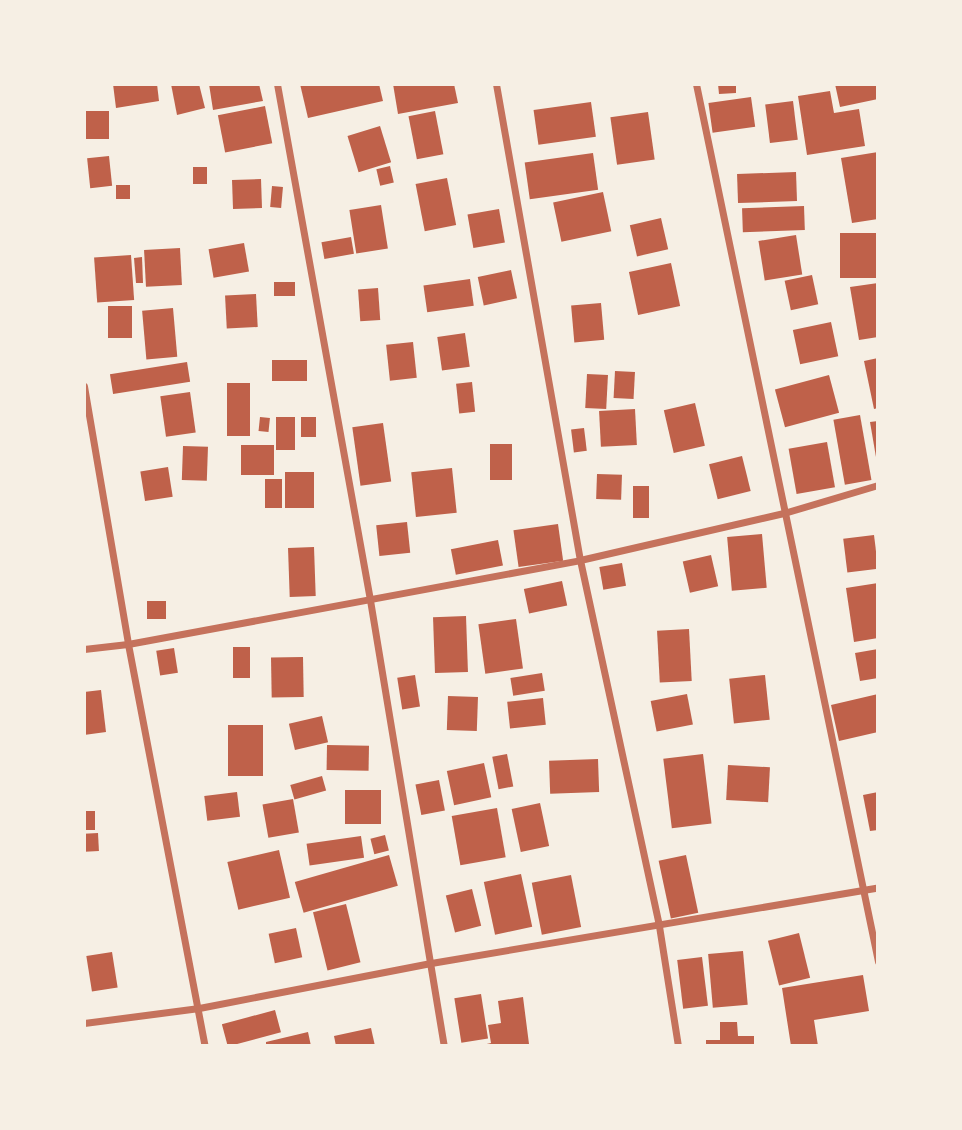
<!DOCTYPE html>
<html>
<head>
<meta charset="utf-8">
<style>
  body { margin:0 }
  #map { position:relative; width:962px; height:1130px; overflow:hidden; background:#f6efe4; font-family:Montserrat,sans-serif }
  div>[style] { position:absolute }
  .building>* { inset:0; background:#bf614a; transform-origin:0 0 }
  .minor>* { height:7px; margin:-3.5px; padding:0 3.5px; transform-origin:3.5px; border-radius:3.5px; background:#c5725c }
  span { translate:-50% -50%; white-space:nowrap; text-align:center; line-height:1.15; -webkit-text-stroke:5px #f6efe4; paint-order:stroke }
  .frame { position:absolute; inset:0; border:86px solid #f6efe4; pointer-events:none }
</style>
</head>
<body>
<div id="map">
  <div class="building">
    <i style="clip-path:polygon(113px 84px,157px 84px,159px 101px,116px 108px)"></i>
    <i style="clip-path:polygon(171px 84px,199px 84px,205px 108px,177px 115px)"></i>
    <i style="clip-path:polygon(209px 84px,259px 84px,263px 101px,213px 110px)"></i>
    <i style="clip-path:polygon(300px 84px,379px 84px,383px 101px,308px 118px)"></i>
    <i style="clip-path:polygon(393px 84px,454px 84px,458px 103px,398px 114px)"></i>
    <i style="clip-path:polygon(718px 84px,736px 84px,736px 93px,719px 94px)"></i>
    <i style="clip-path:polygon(835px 84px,878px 84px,878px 99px,840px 107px)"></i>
    <i style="clip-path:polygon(830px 91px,834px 113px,859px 109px,865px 146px,807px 155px,798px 96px)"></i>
    <i style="left:751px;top:97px;width:30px;height:43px;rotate:82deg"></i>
    <i style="left:793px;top:101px;width:39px;height:28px;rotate:83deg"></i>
    <i style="left:591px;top:102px;width:35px;height:58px;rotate:82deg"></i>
    <i style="left:265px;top:106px;width:38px;height:48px;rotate:79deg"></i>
    <i style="left:84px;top:111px;width:25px;height:28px"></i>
    <i style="left:435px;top:111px;width:44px;height:27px;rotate:79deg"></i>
    <i style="left:648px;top:112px;width:48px;height:38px;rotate:82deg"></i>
    <i style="left:380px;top:126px;width:38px;height:34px;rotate:73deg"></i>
    <i style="clip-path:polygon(878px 152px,878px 219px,852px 223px,841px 158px)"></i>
    <i style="left:593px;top:153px;width:37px;height:69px;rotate:82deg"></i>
    <i style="left:109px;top:156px;width:30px;height:22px;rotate:84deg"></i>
    <i style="left:390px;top:166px;width:17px;height:14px;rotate:77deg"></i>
    <i style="left:193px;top:167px;width:14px;height:17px"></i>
    <i style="left:796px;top:172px;width:29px;height:59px;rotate:88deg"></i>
    <i style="left:447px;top:178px;width:48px;height:32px;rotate:79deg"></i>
    <i style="left:261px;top:179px;width:29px;height:29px;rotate:88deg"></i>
    <i style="left:116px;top:185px;width:14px;height:14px"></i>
    <i style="left:272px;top:186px;width:11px;height:21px;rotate:5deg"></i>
    <i style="left:603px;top:192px;width:40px;height:51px;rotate:78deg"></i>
    <i style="left:381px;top:205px;width:44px;height:32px;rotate:81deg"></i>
    <i style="left:804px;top:206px;width:24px;height:62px;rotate:88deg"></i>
    <i style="left:499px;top:209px;width:34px;height:32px;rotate:80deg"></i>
    <i style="left:661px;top:218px;width:32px;height:32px;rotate:77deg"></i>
    <i style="left:878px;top:233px;width:45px;height:38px;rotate:90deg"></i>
    <i style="left:796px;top:235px;width:40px;height:38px;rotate:81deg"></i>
    <i style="left:351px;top:237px;width:17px;height:30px;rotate:80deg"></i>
    <i style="left:244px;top:243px;width:29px;height:36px;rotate:80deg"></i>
    <i style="left:180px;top:248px;width:37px;height:36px;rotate:87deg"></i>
    <i style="left:131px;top:255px;width:45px;height:37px;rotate:86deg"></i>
    <i style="clip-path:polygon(142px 257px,143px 283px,136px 283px,134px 258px)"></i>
    <i style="left:671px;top:263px;width:44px;height:43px;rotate:78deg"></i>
    <i style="left:511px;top:270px;width:29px;height:34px;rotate:78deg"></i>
    <i style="left:812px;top:275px;width:30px;height:28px;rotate:78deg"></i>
    <i style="left:470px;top:279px;width:27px;height:47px;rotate:82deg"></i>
    <i style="left:274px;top:282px;width:21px;height:14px"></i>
    <i style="clip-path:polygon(878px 283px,878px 337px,859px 340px,850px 287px)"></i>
    <i style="left:378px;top:288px;width:32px;height:20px;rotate:86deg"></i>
    <i style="left:256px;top:294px;width:33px;height:31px;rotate:87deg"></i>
    <i style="left:601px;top:303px;width:37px;height:30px;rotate:85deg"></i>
    <i style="left:108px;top:306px;width:24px;height:32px"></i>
    <i style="left:173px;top:308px;width:49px;height:31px;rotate:85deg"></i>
    <i style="left:831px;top:322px;width:35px;height:39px;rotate:78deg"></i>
    <i style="left:465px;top:333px;width:34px;height:28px;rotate:82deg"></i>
    <i style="left:413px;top:342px;width:36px;height:27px;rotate:84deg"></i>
    <i style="clip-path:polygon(878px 358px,878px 408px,874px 409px,864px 361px)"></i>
    <i style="left:272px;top:360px;width:35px;height:21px"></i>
    <i style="left:187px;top:362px;width:20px;height:78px;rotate:81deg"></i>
    <i style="left:615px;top:371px;width:20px;height:27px;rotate:3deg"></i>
    <i style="left:587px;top:374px;width:21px;height:34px;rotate:3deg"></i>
    <i style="left:829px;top:375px;width:39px;height:56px;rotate:75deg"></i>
    <i style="left:472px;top:382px;width:30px;height:16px;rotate:84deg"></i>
    <i style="left:227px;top:383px;width:23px;height:53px"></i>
    <i style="left:190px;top:392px;width:41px;height:30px;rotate:82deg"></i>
    <i style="left:695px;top:403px;width:44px;height:32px;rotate:77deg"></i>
    <i style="left:635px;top:409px;width:36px;height:36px;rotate:87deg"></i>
    <i style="left:860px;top:415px;width:66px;height:27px;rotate:80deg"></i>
    <i style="left:260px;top:417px;width:10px;height:14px;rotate:6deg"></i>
    <i style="left:276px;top:417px;width:19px;height:33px"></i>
    <i style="left:301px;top:417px;width:15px;height:20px"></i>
    <i style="clip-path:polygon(878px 421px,878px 463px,877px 463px,870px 422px)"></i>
    <i style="left:383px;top:423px;width:59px;height:31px;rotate:82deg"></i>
    <i style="left:584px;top:428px;width:23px;height:13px;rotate:83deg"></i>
    <i style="left:827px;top:442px;width:46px;height:39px;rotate:80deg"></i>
    <i style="left:490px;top:444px;width:22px;height:36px"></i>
    <i style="left:241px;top:445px;width:33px;height:30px"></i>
    <i style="left:183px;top:446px;width:25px;height:34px;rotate:2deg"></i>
    <i style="left:742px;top:456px;width:36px;height:34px;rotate:76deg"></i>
    <i style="left:168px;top:467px;width:30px;height:28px;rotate:81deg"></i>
    <i style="left:452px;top:468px;width:45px;height:41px;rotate:84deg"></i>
    <i style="left:285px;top:472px;width:29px;height:36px"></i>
    <i style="left:597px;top:474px;width:25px;height:25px;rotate:2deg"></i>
    <i style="left:265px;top:479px;width:17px;height:29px"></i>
    <i style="left:633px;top:486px;width:16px;height:32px"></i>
    <i style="left:407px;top:522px;width:31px;height:31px;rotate:84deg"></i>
    <i style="left:558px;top:524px;width:37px;height:45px;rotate:82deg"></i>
    <i style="left:762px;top:534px;width:54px;height:35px;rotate:85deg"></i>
    <i style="left:874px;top:535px;width:34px;height:31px;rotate:83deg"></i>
    <i style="left:498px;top:540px;width:26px;height:48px;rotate:79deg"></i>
    <i style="left:314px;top:547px;width:49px;height:26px;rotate:88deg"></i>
    <i style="left:711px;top:555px;width:32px;height:29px;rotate:77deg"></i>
    <i style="left:622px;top:563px;width:23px;height:23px;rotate:80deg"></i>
    <i style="left:562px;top:581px;width:25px;height:39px;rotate:78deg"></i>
    <i style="clip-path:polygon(878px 583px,878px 638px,854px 642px,846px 588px)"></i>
    <i style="left:147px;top:601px;width:19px;height:18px"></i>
    <i style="left:466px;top:616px;width:56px;height:33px;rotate:88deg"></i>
    <i style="left:516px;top:619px;width:50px;height:38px;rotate:82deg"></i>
    <i style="left:689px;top:629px;width:52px;height:32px;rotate:87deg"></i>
    <i style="left:233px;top:647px;width:17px;height:31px"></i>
    <i style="left:174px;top:648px;width:25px;height:18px;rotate:81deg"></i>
    <i style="clip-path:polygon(878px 649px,878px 678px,860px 681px,855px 653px)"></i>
    <i style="left:303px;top:657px;width:40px;height:32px;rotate:89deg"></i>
    <i style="left:542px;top:673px;width:18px;height:32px;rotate:81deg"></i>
    <i style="left:415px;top:675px;width:32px;height:18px;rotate:81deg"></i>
    <i style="left:765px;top:675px;width:45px;height:36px;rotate:84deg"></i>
    <i style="clip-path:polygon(101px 690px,106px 732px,84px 735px,84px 692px)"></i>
    <i style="left:687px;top:694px;width:31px;height:37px;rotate:79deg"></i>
    <i style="clip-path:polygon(878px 694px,878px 732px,839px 741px,831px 705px)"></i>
    <i style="left:448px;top:696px;width:30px;height:34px;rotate:2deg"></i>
    <i style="left:543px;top:698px;width:27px;height:36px;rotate:84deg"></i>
    <i style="left:322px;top:716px;width:27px;height:34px;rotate:77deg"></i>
    <i style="left:228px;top:725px;width:35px;height:51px"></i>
    <i style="left:327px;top:745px;width:42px;height:25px;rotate:1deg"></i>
    <i style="left:507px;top:754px;width:33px;height:15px;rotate:79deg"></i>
    <i style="left:703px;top:754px;width:70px;height:40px;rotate:83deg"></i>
    <i style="left:598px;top:759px;width:33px;height:49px;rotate:88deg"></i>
    <i style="left:484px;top:763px;width:35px;height:38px;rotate:78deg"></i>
    <i style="left:728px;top:765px;width:42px;height:35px;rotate:3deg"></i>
    <i style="left:322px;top:776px;width:15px;height:33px;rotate:74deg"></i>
    <i style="left:439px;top:780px;width:31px;height:24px;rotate:79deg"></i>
    <i style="left:345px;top:790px;width:36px;height:34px"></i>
    <i style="left:237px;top:792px;width:25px;height:33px;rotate:83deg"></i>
    <i style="clip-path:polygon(878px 792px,878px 830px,870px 831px,863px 795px)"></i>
    <i style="left:293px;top:799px;width:34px;height:31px;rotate:80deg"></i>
    <i style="left:540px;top:803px;width:44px;height:29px;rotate:78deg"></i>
    <i style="left:497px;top:808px;width:50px;height:46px;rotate:80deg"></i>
    <i style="left:84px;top:811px;width:11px;height:19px"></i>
    <i style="left:98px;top:833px;width:18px;height:14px;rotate:87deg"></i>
    <i style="left:385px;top:835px;width:16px;height:15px;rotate:76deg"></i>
    <i style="left:361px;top:836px;width:22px;height:55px;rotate:82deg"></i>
    <i style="left:279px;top:850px;width:49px;height:53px;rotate:77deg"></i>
    <i style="left:389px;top:855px;width:32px;height:98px;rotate:74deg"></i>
    <i style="left:686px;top:855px;width:59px;height:28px;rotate:78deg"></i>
    <i style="left:521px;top:874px;width:54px;height:38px;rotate:78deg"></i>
    <i style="left:571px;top:875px;width:53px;height:40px;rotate:79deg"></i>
    <i style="left:472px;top:889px;width:38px;height:27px;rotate:76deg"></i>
    <i style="left:346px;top:904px;width:60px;height:34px;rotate:76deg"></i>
    <i style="left:296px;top:928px;width:30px;height:28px;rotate:78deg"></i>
    <i style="left:799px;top:933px;width:46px;height:32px;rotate:76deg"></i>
    <i style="left:743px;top:951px;width:54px;height:35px;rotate:85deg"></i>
    <i style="left:112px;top:952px;width:36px;height:26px;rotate:81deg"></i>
    <i style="left:702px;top:957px;width:49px;height:25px;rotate:83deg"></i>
    <i style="clip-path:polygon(863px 975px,869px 1011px,814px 1020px,818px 1046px,791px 1046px,782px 988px)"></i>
    <i style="left:481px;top:994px;width:45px;height:27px;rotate:81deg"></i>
    <i style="clip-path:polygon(523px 997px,529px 1044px,478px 1046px,491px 1043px,488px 1025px,501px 1023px,498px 1001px)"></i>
    <i style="left:275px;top:1010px;width:23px;height:55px;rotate:75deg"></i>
    <i style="clip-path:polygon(720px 1022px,737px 1022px,738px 1036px,754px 1036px,754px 1046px,706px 1046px,706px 1040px,720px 1040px)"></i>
    <i style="clip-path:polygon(371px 1028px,375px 1046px,336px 1046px,334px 1036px)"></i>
    <i style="clip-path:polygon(308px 1032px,311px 1046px,266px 1046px,266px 1042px)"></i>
  </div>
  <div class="minor">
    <i style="left:277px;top:84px;width:524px;rotate:79.78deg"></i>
    <i style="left:370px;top:600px;width:452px;rotate:80.6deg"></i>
    <i style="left:496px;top:84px;width:483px;rotate:80deg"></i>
    <i style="left:580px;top:560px;width:374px;rotate:77.8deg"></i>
    <i style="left:659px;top:926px;width:121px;rotate:81deg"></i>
    <i style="left:696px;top:84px;width:896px;rotate:78.28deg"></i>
    <i style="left:84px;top:386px;width:262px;rotate:80.3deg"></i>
    <i style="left:128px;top:644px;width:409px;rotate:79.2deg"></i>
    <i style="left:84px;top:649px;width:44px;rotate:-6.5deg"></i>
    <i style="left:128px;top:644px;width:460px;rotate:-10.5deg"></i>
    <i style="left:580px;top:560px;width:209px;rotate:-13deg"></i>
    <i style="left:784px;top:513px;width:98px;rotate:-16.6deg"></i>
    <i style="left:84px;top:1023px;width:116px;rotate:-7.4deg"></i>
    <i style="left:199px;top:1008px;width:236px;rotate:-11deg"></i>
    <i style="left:431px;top:963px;width:453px;rotate:-9.6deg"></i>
  </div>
  <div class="frame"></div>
</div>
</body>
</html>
